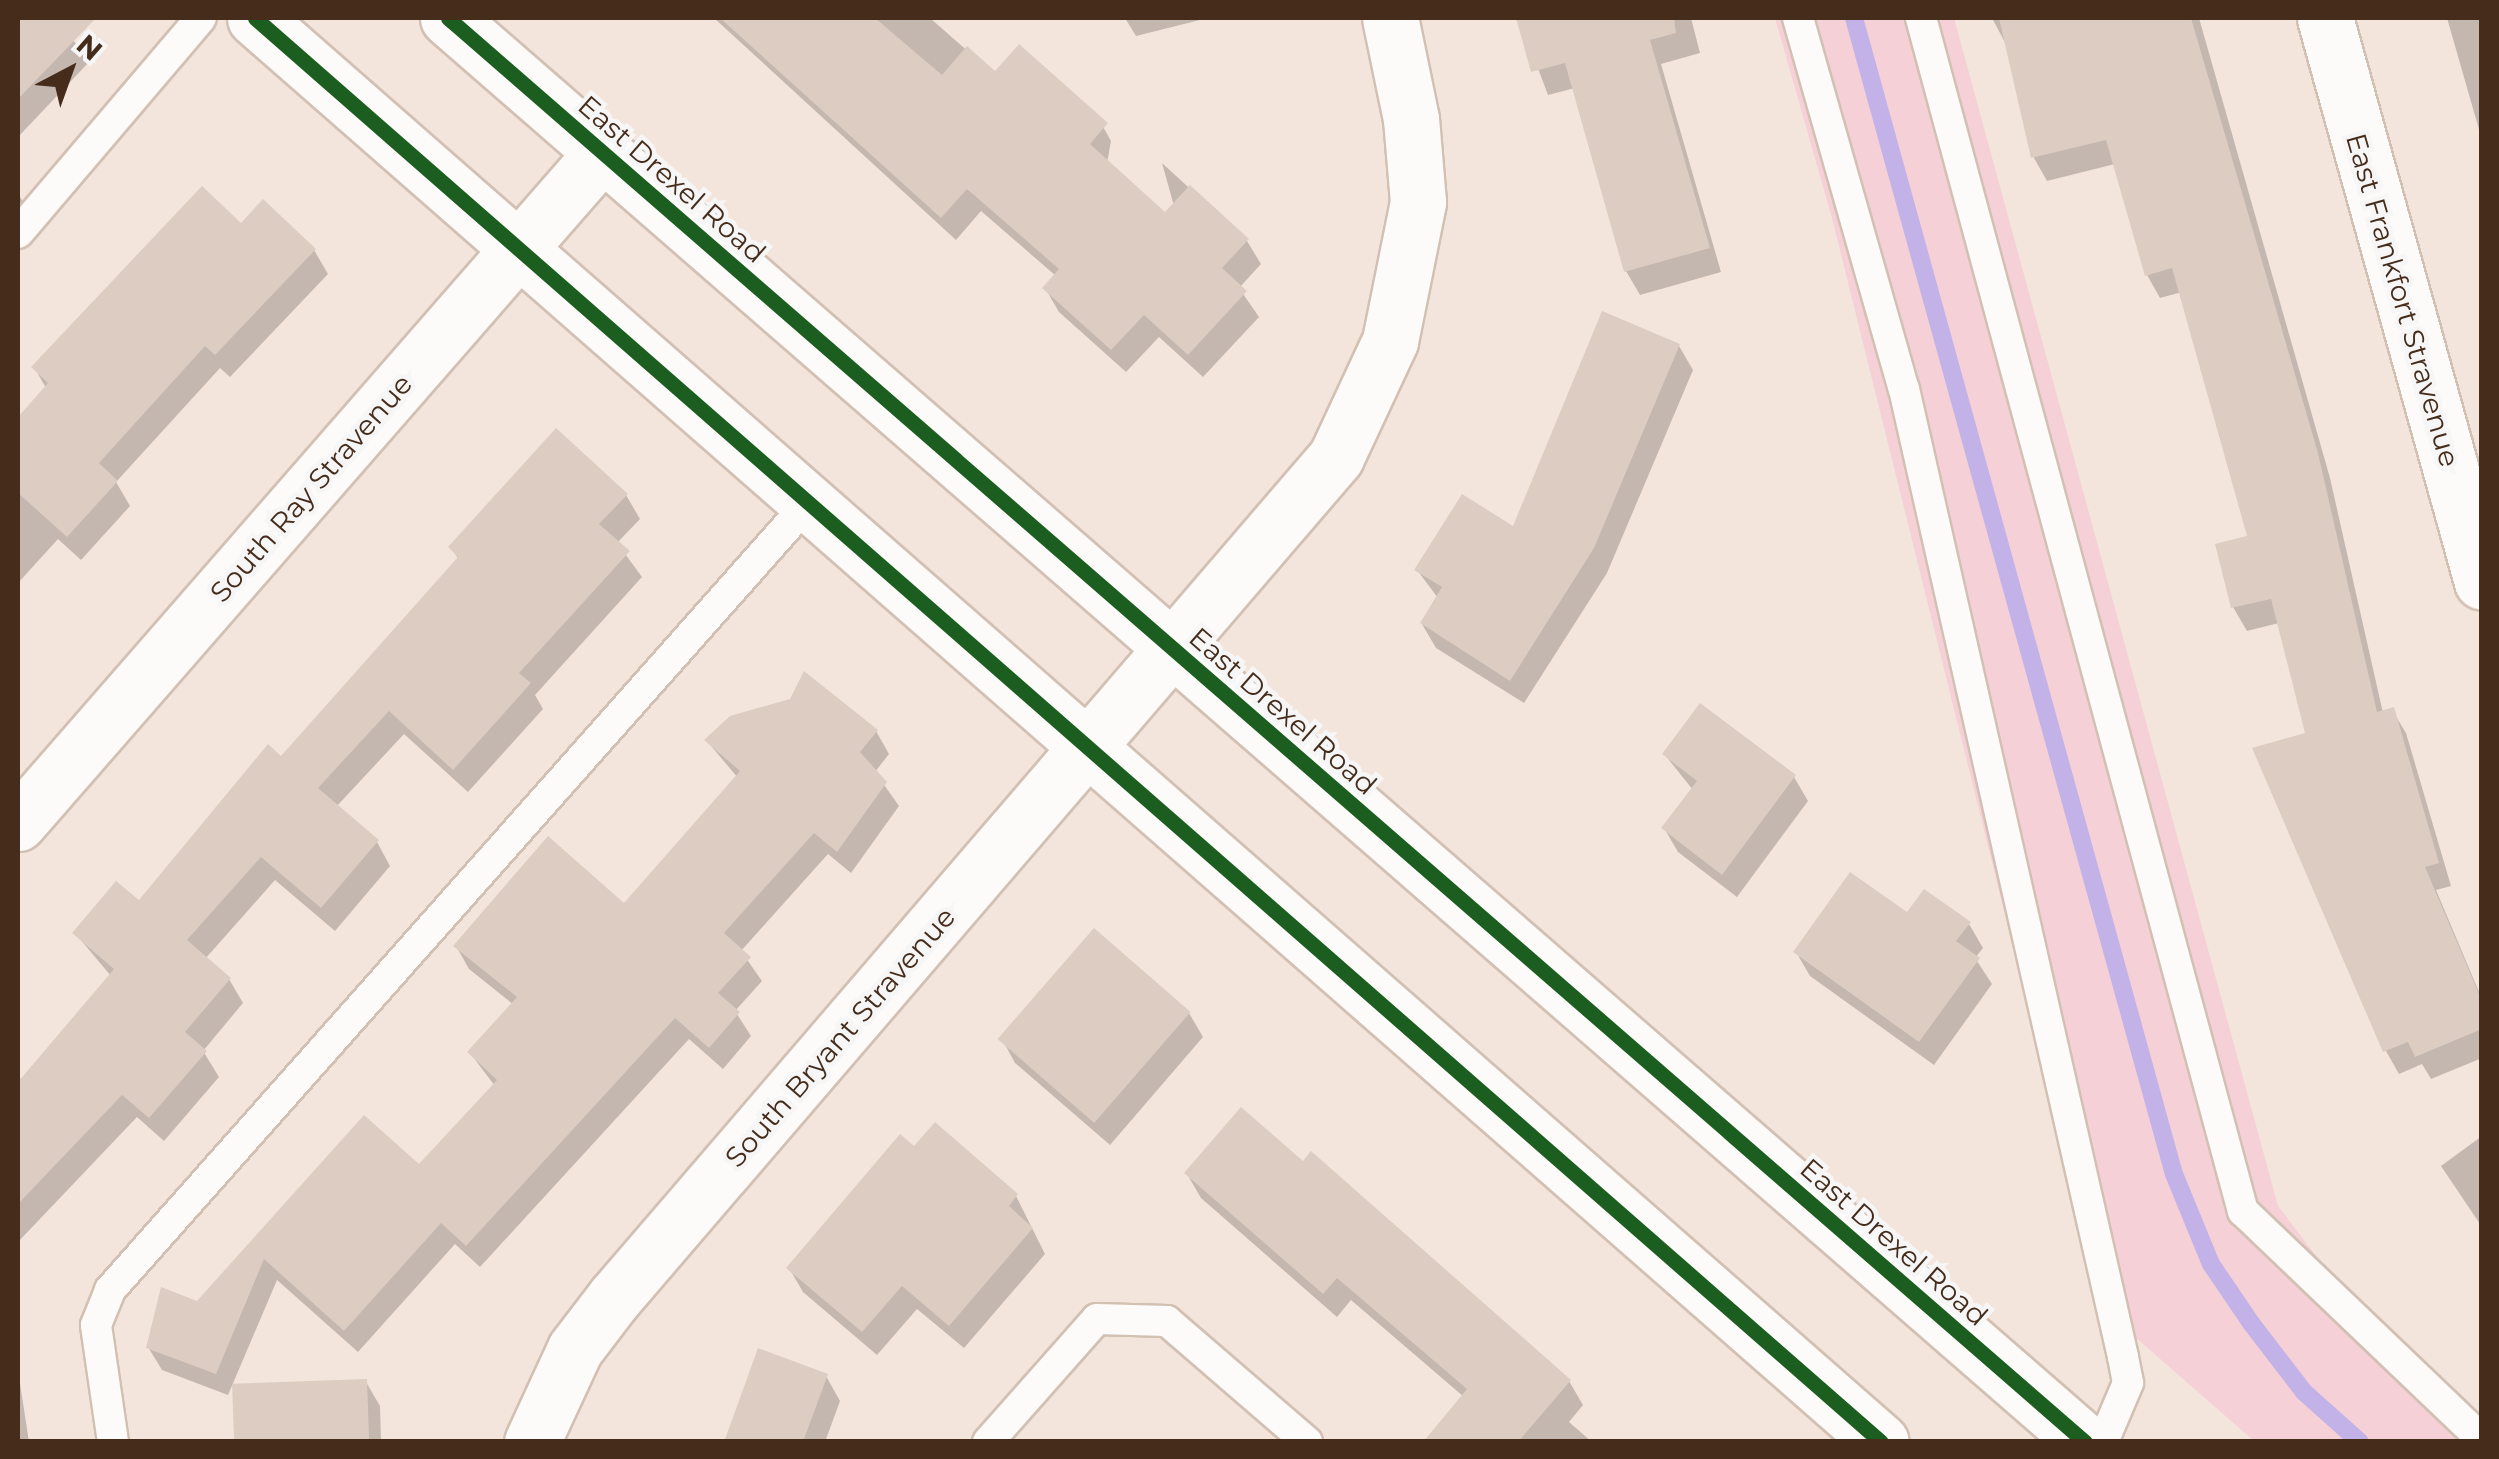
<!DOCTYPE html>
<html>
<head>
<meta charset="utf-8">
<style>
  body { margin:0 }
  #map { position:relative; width:2499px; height:1459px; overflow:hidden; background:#f4e5dc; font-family:Montserrat,sans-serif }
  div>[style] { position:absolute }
  .green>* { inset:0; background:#f5d0d7 }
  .shadow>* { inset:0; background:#0003 }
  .stream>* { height:18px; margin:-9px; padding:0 9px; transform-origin:9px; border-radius:9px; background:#c3b2e8 }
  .building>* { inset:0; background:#dcccc1; transform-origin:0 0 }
  .roads { filter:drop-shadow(2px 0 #d2c0b3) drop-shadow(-2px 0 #d2c0b3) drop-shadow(0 2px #d2c0b3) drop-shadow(0 -2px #d2c0b3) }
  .service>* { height:30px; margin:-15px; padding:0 15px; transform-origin:15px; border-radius:15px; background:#fdfbfa }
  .minor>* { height:55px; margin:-27.5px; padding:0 27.5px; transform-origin:27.5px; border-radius:27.5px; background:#fdfbfa }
  .tertiary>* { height:55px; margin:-27.5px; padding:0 27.5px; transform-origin:27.5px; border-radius:27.5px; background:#fdfbfa }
  .cycleway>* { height:15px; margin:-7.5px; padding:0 7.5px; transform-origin:7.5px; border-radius:7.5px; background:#1b5e20 }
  span { translate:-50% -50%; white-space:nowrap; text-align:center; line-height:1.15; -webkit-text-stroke:9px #f6f6f6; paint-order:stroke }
  .street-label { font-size:28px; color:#452c1b }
  .frame { position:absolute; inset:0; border:20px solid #452c1b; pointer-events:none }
  .north { position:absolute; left:20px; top:20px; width:100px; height:100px; -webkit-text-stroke:8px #f6f6f6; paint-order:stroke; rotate:41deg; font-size:28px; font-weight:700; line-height:40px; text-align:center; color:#452c1b }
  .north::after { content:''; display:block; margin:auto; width:35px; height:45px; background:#452c1b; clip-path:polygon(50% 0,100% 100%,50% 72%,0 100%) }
</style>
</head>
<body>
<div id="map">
  <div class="green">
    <i style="clip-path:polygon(1775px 18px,1954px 18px,2278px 1206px,2349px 1299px,2481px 1414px,2481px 1441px,2254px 1441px,2103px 1309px,1832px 218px)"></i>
  </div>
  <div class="shadow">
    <i style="clip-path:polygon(18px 18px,55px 18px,90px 61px,19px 136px)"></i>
    <i style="clip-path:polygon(714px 18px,930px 18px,995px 75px,1097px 116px,1111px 141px,1107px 163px,1165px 216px,1174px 206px,1162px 163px,1247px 241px,1261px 264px,1239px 288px,1259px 317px,1203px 377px,1159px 337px,1126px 372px,1059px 312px,1045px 288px,1056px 276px,981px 211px,956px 240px)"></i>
    <i style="clip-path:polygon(1125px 18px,1208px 18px,1136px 36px)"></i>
    <i style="clip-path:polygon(1519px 18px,1691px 18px,1700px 53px,1661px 64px,1721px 272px,1640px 295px,1626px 271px,1575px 88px,1548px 95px)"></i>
    <i style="clip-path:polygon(1992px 18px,2199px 18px,2330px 478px,2383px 713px,2392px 710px,2406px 733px,2451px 886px,2436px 890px,2482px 999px,2482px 1058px,2431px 1079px,2422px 1064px,2399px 1074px,2386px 1051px,2256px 750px,2308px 735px,2279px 623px,2247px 631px,2233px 607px,2250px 538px,2182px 292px,2160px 298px,2147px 275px,2115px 164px,2047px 181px,2034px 158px,2009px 50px)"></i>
    <i style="clip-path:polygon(2447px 18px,2482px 18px,2482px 140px)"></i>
    <i style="clip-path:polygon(18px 194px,27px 208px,18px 220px)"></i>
    <i style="clip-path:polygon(242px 226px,314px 250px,328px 274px,230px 377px,220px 368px,116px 482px,130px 506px,81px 560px,58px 539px,18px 583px,18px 419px,46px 388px,34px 367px)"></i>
    <i style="clip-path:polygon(1679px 346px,1693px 370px,1607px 573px,1524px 703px,1436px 648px,1422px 624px,1438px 598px,1417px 570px,1514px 530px)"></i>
    <i style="clip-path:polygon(626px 495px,640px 519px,617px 543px,642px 577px,535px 695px,543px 709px,468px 792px,404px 734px,336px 807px,377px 842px,390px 866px,335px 931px,275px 880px,205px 959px,229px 979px,243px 1003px,203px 1051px,219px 1077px,164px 1141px,137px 1117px,18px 1242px,18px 1076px,22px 1080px,111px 976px,75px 933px,140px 904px,281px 759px,459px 560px,451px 547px)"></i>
    <i style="clip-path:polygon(876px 731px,889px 754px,875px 772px,899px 806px,851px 873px,828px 854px,741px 951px,762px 981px,735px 1011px,751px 1036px,723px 1069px,689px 1039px,480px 1267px,455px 1244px,358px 1352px,277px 1280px,228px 1395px,162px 1370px,148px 1347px,198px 1304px,364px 1118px,420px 1168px,495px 1086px,470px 1053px,514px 1005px,469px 969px,456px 946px,625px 906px,738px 778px,707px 741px)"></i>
    <i style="clip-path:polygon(1665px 755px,1794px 777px,1808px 801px,1737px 897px,1678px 852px,1664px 828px,1693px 790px)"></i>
    <i style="clip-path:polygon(1908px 915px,1969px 924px,1983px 948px,1975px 958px,1992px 984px,1934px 1065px,1810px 976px,1796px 952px)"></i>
    <i style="clip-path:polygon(1189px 1013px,1203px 1037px,1110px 1145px,1015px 1063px,1002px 1039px)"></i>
    <i style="clip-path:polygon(2482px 1136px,2482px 1227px,2441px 1166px)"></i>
    <i style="clip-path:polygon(1187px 1174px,1569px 1381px,1583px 1405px,1569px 1422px,1592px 1442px,1426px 1442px,1464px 1397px,1351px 1300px,1337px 1317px,1201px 1198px)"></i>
    <i style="clip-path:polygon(1016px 1196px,1045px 1254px,964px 1348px,917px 1309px,877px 1355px,803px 1292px,789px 1268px)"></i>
    <i style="clip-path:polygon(18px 1374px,19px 1377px,29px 1442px,18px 1442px)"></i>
    <i style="clip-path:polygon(826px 1376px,840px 1401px,825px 1442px,727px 1442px)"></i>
    <i style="clip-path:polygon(366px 1382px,380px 1406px,381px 1442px,237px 1442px)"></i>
  </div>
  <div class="stream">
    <i style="left:1854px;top:18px;width:1199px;rotate:74.53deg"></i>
    <i style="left:2174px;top:1174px;width:97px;rotate:67.7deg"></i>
    <i style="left:2211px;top:1264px;width:71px;rotate:55.9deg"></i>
    <i style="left:2251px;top:1323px;width:87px;rotate:52.5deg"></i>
    <i style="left:2304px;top:1392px;width:75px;rotate:41.8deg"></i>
  </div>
  <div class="building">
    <i style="clip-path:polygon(18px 18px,96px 18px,18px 99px)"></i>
    <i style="clip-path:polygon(720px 18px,875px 18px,942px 75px,967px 46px,995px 71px,1019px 44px,1108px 123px,1090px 144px,1165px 212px,1190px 185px,1249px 239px,1222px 268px,1247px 291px,1188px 355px,1144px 315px,1111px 350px,1042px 288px,1059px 269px,967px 189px,941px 218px)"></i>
    <i style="clip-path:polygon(1516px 18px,1674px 18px,1676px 33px,1650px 40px,1710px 248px,1624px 272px,1565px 63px,1531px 72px)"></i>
    <i style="clip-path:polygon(1999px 18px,2191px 18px,2318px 453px,2377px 712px,2394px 707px,2439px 863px,2425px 867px,2482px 1001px,2482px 1029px,2415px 1057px,2408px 1042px,2383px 1052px,2252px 748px,2305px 733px,2271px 599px,2231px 608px,2215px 544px,2247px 536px,2172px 268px,2145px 276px,2106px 140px,2031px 158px)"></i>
    <i style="clip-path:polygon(202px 186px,241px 223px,263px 199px,316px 249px,215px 355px,205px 346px,99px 463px,118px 481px,67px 537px,18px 493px,18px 417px,48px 383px,31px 367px)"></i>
    <i style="clip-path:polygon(1602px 311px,1680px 344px,1594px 548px,1510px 681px,1420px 623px,1442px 587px,1414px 570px,1462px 494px,1513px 526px)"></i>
    <i style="clip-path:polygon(556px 428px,628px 494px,599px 524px,630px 551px,519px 673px,531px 683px,453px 770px,389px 711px,318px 788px,379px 840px,321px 908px,261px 857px,187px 940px,231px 978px,185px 1032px,207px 1051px,149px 1118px,122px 1095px,18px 1204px,18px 1082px,114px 969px,72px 933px,116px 881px,139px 900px,268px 744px,281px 756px,458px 557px,448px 547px)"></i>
    <i style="clip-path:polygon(804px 671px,878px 730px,860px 752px,887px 782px,837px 852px,814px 833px,724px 933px,751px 957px,718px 993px,740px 1012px,709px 1048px,675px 1018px,466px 1246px,441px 1223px,344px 1331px,264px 1259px,216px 1374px,146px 1348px,161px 1287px,197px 1301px,364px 1115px,419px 1164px,497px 1080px,467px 1052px,517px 997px,453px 946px,548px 836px,624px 903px,740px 771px,704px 740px,730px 716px,790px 699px)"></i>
    <i style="clip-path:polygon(1700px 703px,1796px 775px,1722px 875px,1661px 828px,1697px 781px,1662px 754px)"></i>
    <i style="clip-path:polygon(1850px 872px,1907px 912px,1924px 889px,1971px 922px,1956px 941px,1980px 958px,1919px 1042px,1793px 952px)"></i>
    <i style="left:1094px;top:928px;width:128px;height:147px;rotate:41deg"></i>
    <i style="clip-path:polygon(1241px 1107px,1303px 1161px,1311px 1151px,1571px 1380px,1518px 1442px,1423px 1442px,1467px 1389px,1337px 1278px,1323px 1294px,1184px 1173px)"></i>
    <i style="clip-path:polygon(935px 1122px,1018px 1194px,1009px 1206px,1033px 1228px,949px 1326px,902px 1286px,862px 1332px,786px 1268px,900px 1134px,914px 1146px)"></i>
    <i style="clip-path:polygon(758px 1348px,828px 1374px,803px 1442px,724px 1442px)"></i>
    <i style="left:367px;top:1379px;width:63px;height:135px;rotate:88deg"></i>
  </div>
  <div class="roads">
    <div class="service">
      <i style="left:1798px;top:18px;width:386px;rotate:74.1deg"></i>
      <i style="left:1904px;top:389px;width:992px;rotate:77.25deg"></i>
      <i style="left:2123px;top:1357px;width:26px;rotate:79deg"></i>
      <i style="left:2128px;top:1383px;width:64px;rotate:113deg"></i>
      <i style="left:1921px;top:18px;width:1236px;rotate:74.9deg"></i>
      <i style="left:2243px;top:1211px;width:330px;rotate:43.7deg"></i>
      <i style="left:18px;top:233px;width:282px;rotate:-49.6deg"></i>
      <i style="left:113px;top:1442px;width:118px;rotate:-98.3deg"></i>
      <i style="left:96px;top:1325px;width:38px;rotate:-68deg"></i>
      <i style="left:110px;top:1290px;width:1055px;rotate:-48.42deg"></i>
      <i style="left:988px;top:1442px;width:164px;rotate:-48.5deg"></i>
      <i style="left:1097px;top:1319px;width:70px;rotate:1.6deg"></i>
      <i style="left:1167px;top:1321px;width:185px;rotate:40.8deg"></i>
    </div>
    <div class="minor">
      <i style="left:255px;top:18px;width:2161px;rotate:41.21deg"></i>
      <i style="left:2325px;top:18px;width:585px;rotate:74.44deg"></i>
      <i style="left:18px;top:823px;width:890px;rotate:-48.92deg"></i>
      <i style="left:532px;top:1442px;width:102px;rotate:-65.2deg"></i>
      <i style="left:575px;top:1349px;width:64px;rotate:-52.6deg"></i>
      <i style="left:614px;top:1298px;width:1108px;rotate:-49.35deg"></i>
      <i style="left:1336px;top:457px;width:128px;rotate:-65deg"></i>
      <i style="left:1390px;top:341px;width:142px;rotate:-78.6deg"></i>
      <i style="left:1418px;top:202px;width:83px;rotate:-94.8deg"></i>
      <i style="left:1411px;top:119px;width:103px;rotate:-101.7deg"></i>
    </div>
    <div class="tertiary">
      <i style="left:448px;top:18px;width:2170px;rotate:41.02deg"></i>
    </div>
  </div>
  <div class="cycleway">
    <i style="left:255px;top:18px;width:2161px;rotate:41.21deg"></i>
    <i style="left:448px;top:18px;width:2170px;rotate:41.02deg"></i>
  </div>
  <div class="street-label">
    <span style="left:672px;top:179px;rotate:41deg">East Drexel Road</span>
    <span style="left:2403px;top:300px;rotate:74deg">East Frankfort Stravenue</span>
    <span style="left:311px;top:488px;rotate:-49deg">South Ray Stravenue</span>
    <span style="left:1283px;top:711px;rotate:41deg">East Drexel Road</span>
    <span style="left:840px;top:1037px;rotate:-49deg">South Bryant Stravenue</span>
    <span style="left:1894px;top:1242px;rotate:41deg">East Drexel Road</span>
  </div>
  <div class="frame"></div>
  <div class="north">N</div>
</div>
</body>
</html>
